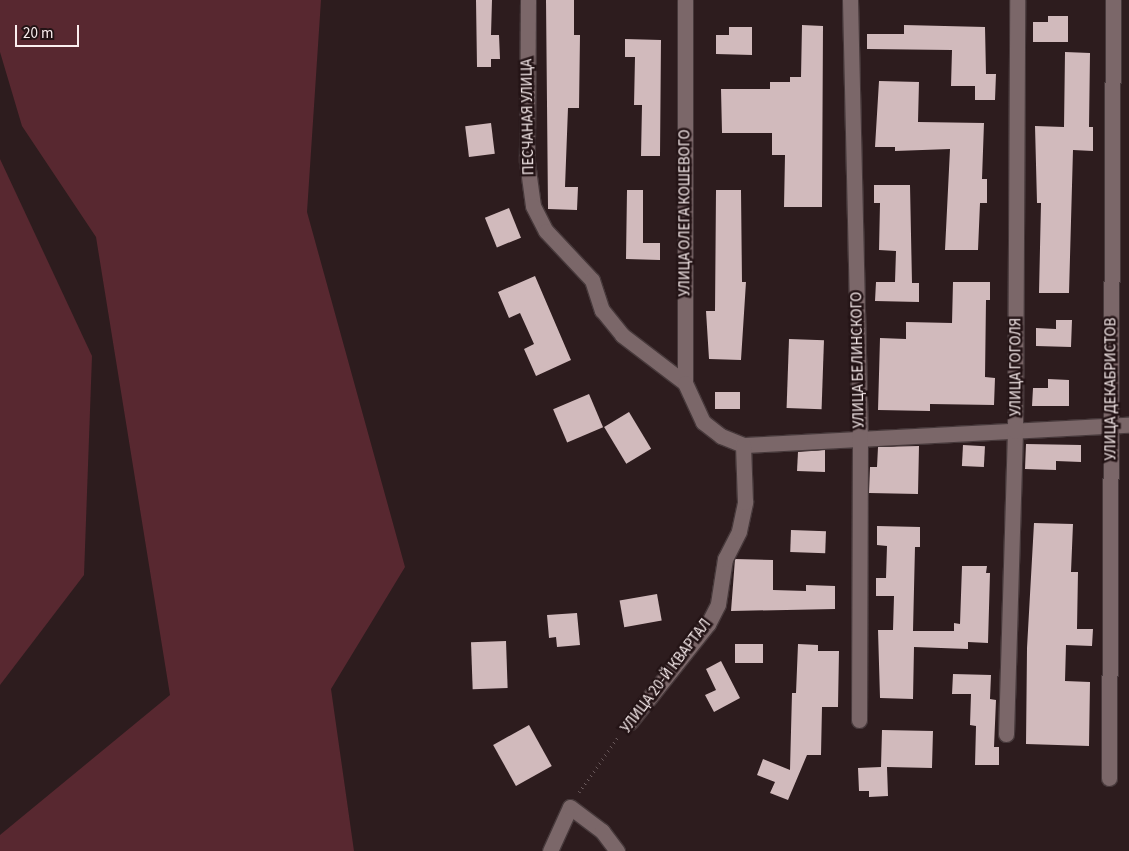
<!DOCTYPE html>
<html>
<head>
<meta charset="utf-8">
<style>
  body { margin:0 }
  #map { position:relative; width:1129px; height:851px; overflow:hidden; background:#2d1c1e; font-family:"Source Sans 3",sans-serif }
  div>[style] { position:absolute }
  .green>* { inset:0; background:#582830 }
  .building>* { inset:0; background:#d1babc; transform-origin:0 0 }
  .path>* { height:3px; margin-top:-1.5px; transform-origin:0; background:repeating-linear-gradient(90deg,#6b5b5d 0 1px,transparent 0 5px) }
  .roads { filter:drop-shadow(1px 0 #47393b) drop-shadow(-1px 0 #47393b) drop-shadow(0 1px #47393b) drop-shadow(0 -1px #47393b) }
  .minor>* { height:15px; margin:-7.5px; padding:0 7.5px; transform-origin:7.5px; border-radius:7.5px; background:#7b6769 }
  span { translate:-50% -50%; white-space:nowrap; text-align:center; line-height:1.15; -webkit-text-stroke:5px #231315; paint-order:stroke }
  .street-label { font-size:15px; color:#faeeef }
  .scale { position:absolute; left:15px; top:25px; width:64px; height:22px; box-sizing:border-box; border:2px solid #faeeef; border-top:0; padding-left:6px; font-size:15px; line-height:18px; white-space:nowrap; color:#faeeef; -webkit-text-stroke:4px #231315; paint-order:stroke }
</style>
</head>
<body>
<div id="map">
  <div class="green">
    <i style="clip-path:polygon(0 0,321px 0,307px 212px,405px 567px,331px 689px,354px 851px,0 851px,0 835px,170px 695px,96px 237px,22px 126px,0 52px)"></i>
    <i style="clip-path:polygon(0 159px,92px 356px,84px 575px,0 685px)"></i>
  </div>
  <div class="building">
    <i style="clip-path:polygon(476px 0,492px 0,491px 35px,499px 35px,500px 59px,491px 59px,491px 67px,477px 67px)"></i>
    <i style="clip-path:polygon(546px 0,574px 0,574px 35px,580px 35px,579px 108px,568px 108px,565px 187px,578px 187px,577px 210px,548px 209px)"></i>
    <i style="clip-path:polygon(1048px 16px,1068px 16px,1068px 42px,1033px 42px,1033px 22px,1048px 22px)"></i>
    <i style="clip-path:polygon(802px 25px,823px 26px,822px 207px,784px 207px,785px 155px,772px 155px,772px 133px,722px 133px,721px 89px,770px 89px,770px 82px,790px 82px,790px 77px,801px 77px)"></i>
    <i style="clip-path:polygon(904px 25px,985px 27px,986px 74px,996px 74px,995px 100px,975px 100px,975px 86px,951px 86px,952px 50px,867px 49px,867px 34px,904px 34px)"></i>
    <i style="clip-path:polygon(729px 27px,752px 27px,752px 55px,716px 54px,716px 35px,729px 35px)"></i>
    <i style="clip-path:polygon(625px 39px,661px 40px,660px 156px,641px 156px,642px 105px,634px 105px,635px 57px,625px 57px)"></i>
    <i style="clip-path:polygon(1065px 52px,1090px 53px,1089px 127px,1093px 127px,1093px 151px,1073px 150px,1069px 293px,1039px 293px,1041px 203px,1037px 203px,1035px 126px,1064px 127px)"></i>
    <i style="clip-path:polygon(879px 81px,919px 82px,918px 122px,984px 123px,982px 179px,987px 179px,987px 203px,980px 203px,978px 250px,945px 250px,950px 149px,895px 151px,895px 147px,875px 147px)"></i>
    <i style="left:491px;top:123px;width:31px;height:26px;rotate:83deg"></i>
    <i style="clip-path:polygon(874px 185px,910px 185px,912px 283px,919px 283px,919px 302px,875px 301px,876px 282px,895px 282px,896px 251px,879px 250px,880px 203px,874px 203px)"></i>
    <i style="clip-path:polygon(627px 190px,643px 190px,643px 243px,660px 243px,660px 260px,626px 259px)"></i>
    <i style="clip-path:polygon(716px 190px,741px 190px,742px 282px,746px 282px,741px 360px,709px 359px,706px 311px,715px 311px)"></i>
    <i style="left:509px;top:208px;width:32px;height:26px;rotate:68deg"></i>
    <i style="clip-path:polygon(535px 276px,571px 360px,536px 376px,524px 349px,534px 344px,520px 313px,509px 318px,498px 292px)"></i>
    <i style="clip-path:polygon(953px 282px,990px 282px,990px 300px,986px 300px,985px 377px,995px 378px,994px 405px,930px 404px,930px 411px,878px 410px,880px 338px,906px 339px,906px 322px,952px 323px)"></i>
    <i style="clip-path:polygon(1056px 320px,1072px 320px,1071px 347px,1036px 346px,1036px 328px,1056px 329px)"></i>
    <i style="left:789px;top:339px;width:35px;height:69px;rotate:2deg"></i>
    <i style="clip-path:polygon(1048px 379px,1069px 380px,1069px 406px,1032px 406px,1033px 388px,1048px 388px)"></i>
    <i style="left:715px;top:392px;width:25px;height:17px"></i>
    <i style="left:589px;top:394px;width:36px;height:39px;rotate:67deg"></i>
    <i style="left:629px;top:412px;width:43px;height:29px;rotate:59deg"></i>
    <i style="clip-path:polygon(1026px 444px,1081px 445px,1081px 462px,1056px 461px,1056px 470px,1025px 469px)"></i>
    <i style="left:963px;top:445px;width:22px;height:21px;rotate:3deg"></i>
    <i style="clip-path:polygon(919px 446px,918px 494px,869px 493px,870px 467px,877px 467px,878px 447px)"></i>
    <i style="clip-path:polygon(825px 450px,825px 472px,797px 471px,798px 452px)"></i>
    <i style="clip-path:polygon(1034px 523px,1073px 524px,1071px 572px,1078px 572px,1077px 629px,1093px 629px,1092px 646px,1066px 645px,1065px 681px,1090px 682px,1089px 746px,1026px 744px,1027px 648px)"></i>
    <i style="clip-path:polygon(877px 526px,920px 527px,920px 547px,915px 547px,913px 631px,954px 631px,954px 623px,960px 624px,962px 566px,987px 566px,986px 573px,990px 573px,988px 643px,968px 642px,968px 649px,914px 647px,913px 699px,880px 698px,878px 630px,893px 630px,894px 596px,876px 596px,876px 578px,886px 578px,887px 546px,877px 545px)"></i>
    <i style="left:791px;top:530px;width:35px;height:22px;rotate:2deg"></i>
    <i style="clip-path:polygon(735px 559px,773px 560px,773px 590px,806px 591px,806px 585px,835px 586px,835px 609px,731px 611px)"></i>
    <i style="left:657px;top:594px;width:27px;height:38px;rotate:80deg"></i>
    <i style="clip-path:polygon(577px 613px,580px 645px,557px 647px,556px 637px,549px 638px,547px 615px)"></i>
    <i style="left:506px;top:641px;width:47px;height:35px;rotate:88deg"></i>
    <i style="left:735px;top:644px;width:28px;height:19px"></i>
    <i style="clip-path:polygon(798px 644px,818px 645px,818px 651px,839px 651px,838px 707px,822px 707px,821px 755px,807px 755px,788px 800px,770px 793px,775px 782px,757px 775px,763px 759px,790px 770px,792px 693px,796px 693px)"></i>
    <i style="clip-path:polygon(721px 661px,740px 698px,714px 712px,705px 695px,716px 690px,706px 669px)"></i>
    <i style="clip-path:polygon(953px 674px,991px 675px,990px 699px,996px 700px,994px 747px,999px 747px,999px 765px,975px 765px,976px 726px,970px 725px,971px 694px,952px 694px)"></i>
    <i style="left:529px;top:725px;width:47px;height:41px;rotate:61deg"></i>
    <i style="clip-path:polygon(882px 730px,933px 731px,932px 768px,887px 767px,888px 796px,869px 797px,869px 791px,859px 791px,858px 768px,881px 767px)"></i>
  </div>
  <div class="path">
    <i style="left:579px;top:792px;width:69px;rotate:-54.5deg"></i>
  </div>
  <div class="roads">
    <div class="minor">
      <i style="left:528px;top:0;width:162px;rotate:90.4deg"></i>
      <i style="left:527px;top:162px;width:44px;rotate:82.2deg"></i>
      <i style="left:533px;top:206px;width:28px;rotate:63deg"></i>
      <i style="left:546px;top:231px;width:67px;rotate:46.8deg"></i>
      <i style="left:592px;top:280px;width:32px;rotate:72deg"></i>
      <i style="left:602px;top:310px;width:32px;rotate:51deg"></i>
      <i style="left:622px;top:335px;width:79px;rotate:37.3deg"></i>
      <i style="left:685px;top:0;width:383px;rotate:90deg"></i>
      <i style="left:685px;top:383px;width:43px;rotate:65.2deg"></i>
      <i style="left:703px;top:422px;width:23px;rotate:38deg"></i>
      <i style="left:721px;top:436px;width:24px;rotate:22deg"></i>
      <i style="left:743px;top:445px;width:387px;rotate:-3deg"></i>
      <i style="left:850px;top:0;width:438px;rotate:88.7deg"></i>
      <i style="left:860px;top:438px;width:282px;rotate:90.2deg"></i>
      <i style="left:630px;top:722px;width:125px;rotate:-51.5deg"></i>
      <i style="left:708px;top:624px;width:22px;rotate:-63deg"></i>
      <i style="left:718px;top:604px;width:46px;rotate:-81.2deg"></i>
      <i style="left:725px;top:559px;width:31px;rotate:-63deg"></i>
      <i style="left:739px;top:531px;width:30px;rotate:-78deg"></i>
      <i style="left:745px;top:502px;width:57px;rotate:-92deg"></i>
      <i style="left:1006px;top:734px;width:303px;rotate:-88.3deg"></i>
      <i style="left:1015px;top:431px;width:431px;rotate:-89.7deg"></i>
      <i style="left:1109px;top:778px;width:778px;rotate:-89.71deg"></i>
      <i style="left:550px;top:851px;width:48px;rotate:-65.6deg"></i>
      <i style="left:570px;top:807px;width:40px;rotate:37deg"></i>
      <i style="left:602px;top:831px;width:25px;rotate:53deg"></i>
    </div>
  </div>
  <div class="street-label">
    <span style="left:528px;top:117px;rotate:-91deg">ПЕСЧАНАЯ УЛИЦА</span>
    <span style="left:685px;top:213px;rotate:-90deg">УЛИЦА ОЛЕГА КОШЕВОГО</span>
    <span style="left:858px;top:360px;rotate:-91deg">УЛИЦА БЕЛИНСКОГО</span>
    <span style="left:1016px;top:367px;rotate:-90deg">УЛИЦА ГОГОЛЯ</span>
    <span style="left:1111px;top:389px;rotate:-90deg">УЛИЦА ДЕКАБРИСТОВ</span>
    <span style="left:666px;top:676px;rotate:-53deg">УЛИЦА 20-Й КВАРТАЛ</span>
  </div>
  <div class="scale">20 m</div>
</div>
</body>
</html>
